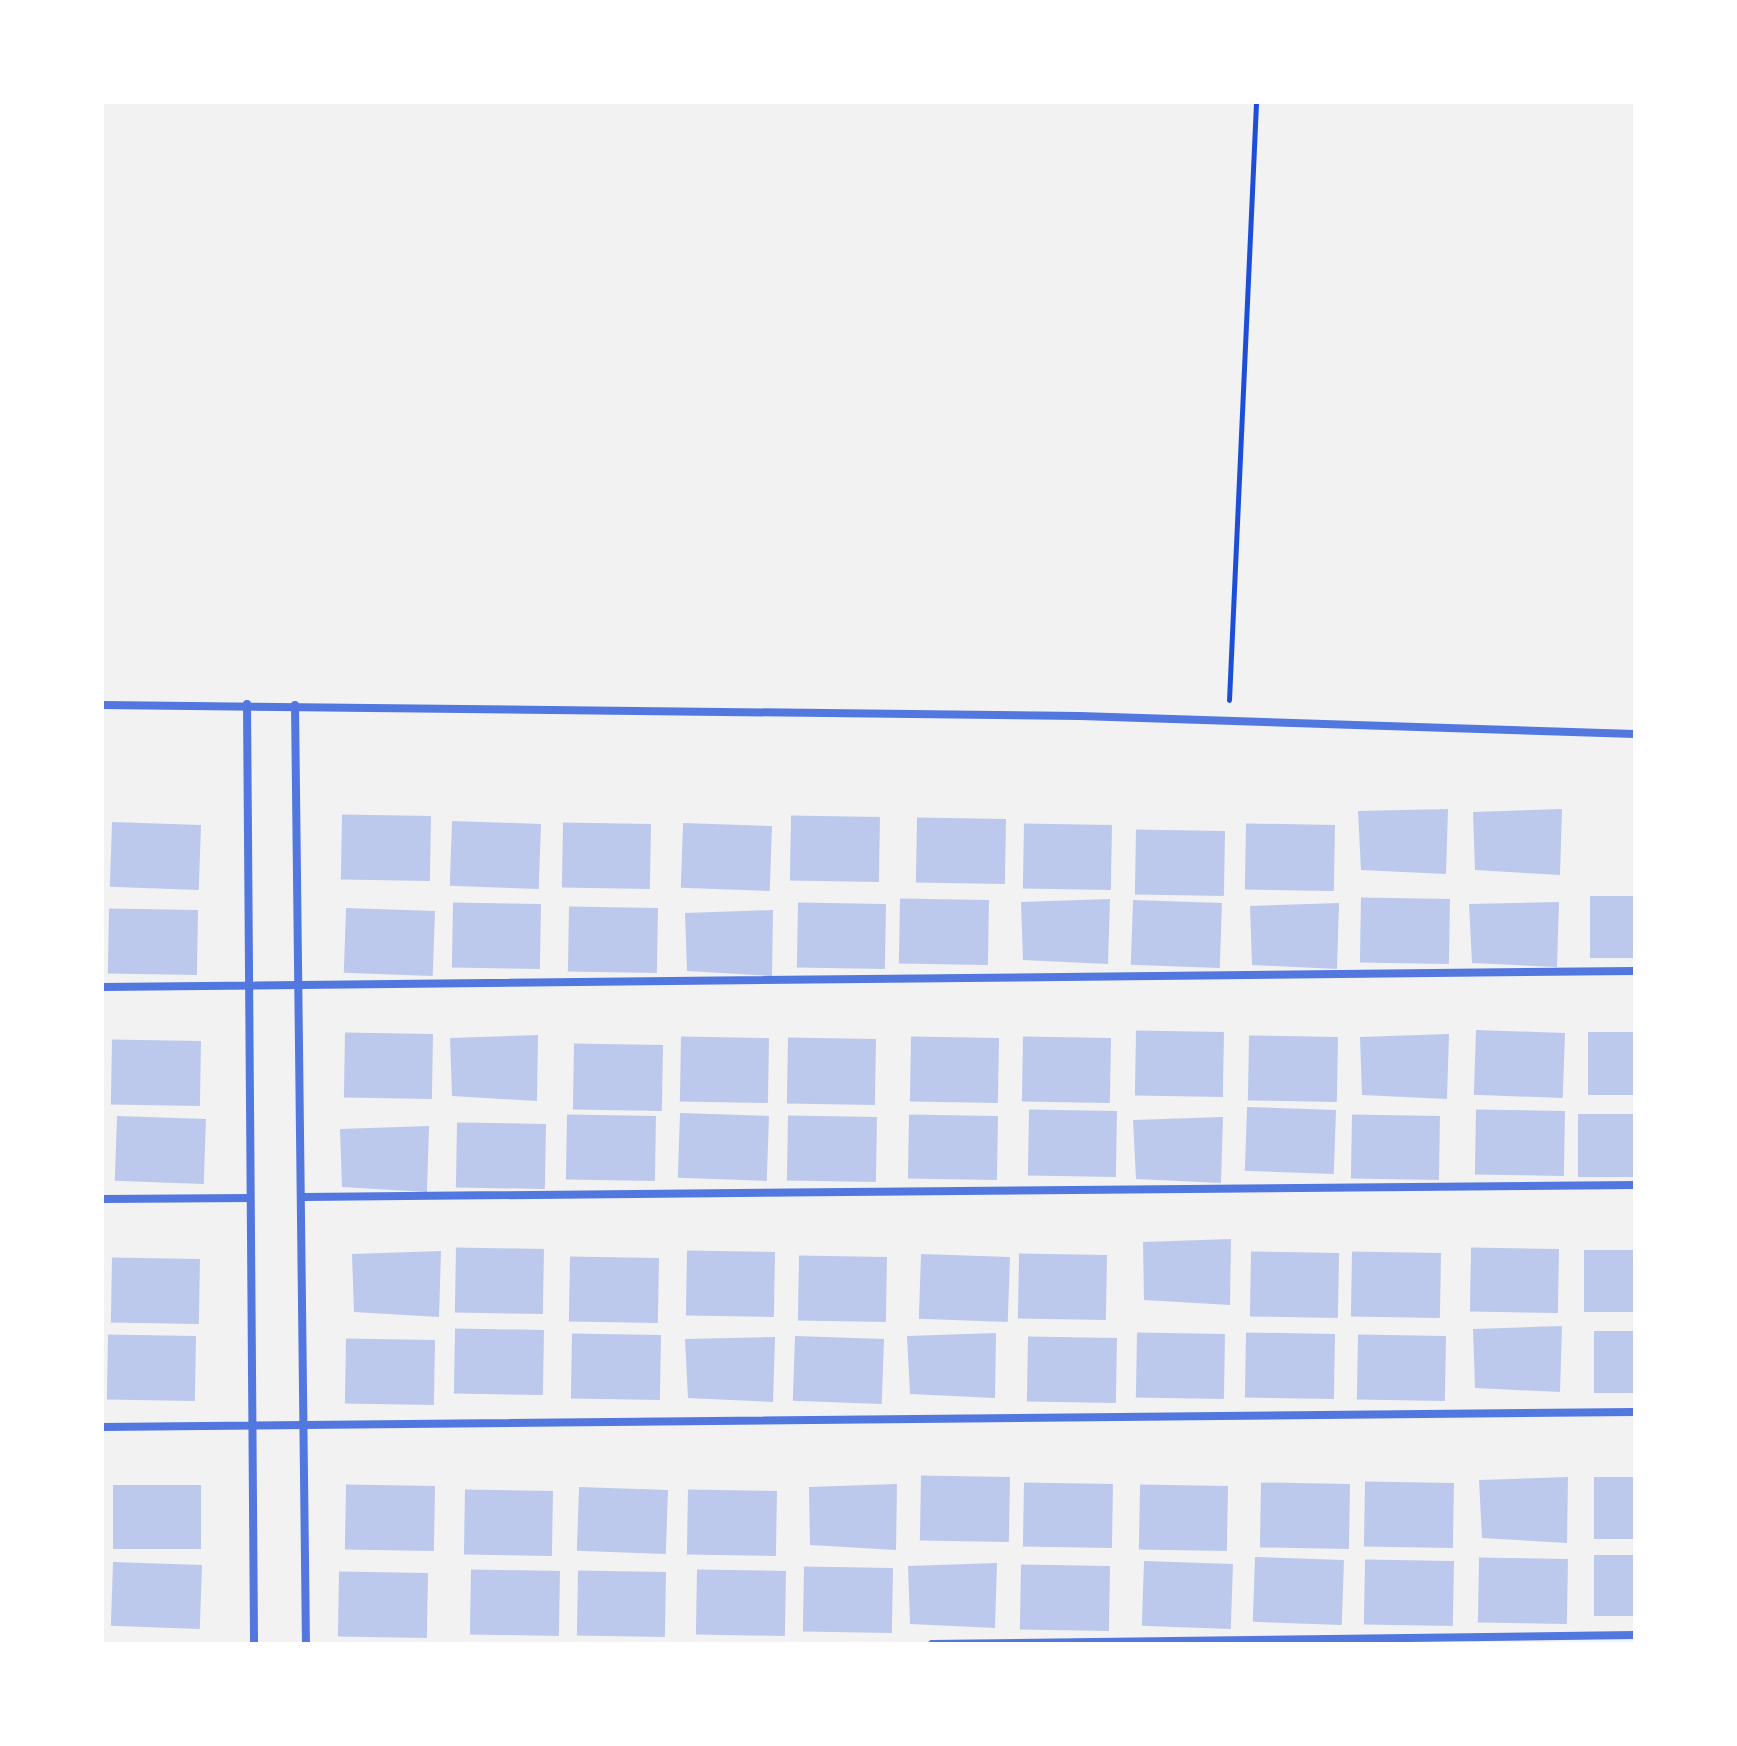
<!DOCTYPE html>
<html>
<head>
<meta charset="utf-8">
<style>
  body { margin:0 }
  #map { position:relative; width:1737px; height:1746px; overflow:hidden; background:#f2f2f2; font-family:"Asap Condensed",sans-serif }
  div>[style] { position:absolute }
  .building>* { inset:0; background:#bdc9ec; transform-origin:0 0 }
  .path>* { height:5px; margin:-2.5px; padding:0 2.5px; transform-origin:2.5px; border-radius:2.5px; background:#1d4ed8 }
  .minor>* { height:8px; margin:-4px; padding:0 4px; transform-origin:4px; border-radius:4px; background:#5277de }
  span { translate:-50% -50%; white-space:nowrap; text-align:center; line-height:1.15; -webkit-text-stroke:8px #fff; paint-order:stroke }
  .frame { position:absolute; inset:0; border:104px solid #fff; pointer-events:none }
</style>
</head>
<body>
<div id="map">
  <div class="building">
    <i style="clip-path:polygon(1448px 809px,1446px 874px,1361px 870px,1358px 811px)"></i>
    <i style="clip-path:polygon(1562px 809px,1560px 875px,1475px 870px,1473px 812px)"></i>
    <i style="left:431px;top:816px;width:65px;height:89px;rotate:91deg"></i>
    <i style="left:880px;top:817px;width:65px;height:89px;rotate:91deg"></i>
    <i style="left:1006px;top:819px;width:65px;height:89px;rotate:91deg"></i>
    <i style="left:541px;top:824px;width:65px;height:89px;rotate:92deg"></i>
    <i style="left:651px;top:824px;width:65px;height:88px;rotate:91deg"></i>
    <i style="left:201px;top:825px;width:65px;height:89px;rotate:92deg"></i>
    <i style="left:1112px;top:825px;width:65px;height:88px;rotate:91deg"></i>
    <i style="left:1335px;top:825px;width:66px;height:89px;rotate:91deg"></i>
    <i style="left:772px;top:826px;width:65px;height:89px;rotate:92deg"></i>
    <i style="left:1225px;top:831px;width:65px;height:89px;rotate:91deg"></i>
    <i style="left:1635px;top:896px;width:62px;height:45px;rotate:90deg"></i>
    <i style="clip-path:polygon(1110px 899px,1108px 964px,1023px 960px,1021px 902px)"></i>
    <i style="left:1450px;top:899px;width:65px;height:89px;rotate:91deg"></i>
    <i style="left:989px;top:900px;width:65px;height:89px;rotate:91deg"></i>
    <i style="clip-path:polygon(1559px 902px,1557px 967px,1472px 963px,1469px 904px)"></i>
    <i style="left:1222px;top:903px;width:65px;height:89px;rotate:92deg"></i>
    <i style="clip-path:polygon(1339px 903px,1337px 969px,1252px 965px,1250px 906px)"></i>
    <i style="left:541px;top:904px;width:65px;height:88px;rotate:91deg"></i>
    <i style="left:886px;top:904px;width:65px;height:88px;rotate:91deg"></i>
    <i style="left:658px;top:908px;width:65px;height:89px;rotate:91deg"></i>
    <i style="left:198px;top:910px;width:65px;height:89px;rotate:91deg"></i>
    <i style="clip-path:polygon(773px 910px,772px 976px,687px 971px,685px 913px)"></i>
    <i style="left:435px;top:911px;width:65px;height:89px;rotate:92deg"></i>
    <i style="left:1224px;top:1032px;width:65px;height:88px;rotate:91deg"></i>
    <i style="left:1635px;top:1032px;width:63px;height:47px;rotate:90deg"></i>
    <i style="left:1565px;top:1033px;width:65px;height:89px;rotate:92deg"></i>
    <i style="left:433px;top:1034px;width:65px;height:88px;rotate:91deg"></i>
    <i style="clip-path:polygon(1449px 1034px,1447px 1099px,1362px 1095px,1360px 1037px)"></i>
    <i style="clip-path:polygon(538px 1035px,537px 1101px,452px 1096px,450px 1038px)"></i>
    <i style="left:1338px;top:1037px;width:65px;height:89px;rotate:91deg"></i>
    <i style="left:769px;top:1038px;width:65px;height:88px;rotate:91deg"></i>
    <i style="left:999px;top:1038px;width:65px;height:88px;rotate:91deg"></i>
    <i style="left:1111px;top:1038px;width:65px;height:88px;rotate:91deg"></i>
    <i style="left:876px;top:1039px;width:66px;height:88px;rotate:91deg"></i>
    <i style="left:201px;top:1041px;width:65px;height:89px;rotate:91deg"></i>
    <i style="left:663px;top:1045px;width:66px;height:89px;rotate:91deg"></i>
    <i style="left:1336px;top:1110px;width:64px;height:89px;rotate:92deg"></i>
    <i style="left:1117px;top:1111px;width:66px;height:88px;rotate:91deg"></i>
    <i style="left:1565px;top:1111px;width:65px;height:89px;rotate:91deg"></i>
    <i style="left:1635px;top:1114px;width:63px;height:57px;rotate:90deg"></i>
    <i style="left:656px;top:1116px;width:65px;height:89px;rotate:91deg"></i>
    <i style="left:769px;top:1116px;width:65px;height:89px;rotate:92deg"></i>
    <i style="left:998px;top:1116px;width:64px;height:89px;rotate:91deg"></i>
    <i style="left:1440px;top:1116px;width:64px;height:88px;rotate:91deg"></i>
    <i style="left:877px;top:1117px;width:65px;height:89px;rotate:91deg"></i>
    <i style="clip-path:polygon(1223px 1117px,1221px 1183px,1136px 1179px,1133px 1120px)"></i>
    <i style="left:206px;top:1119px;width:65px;height:89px;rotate:92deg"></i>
    <i style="left:546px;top:1124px;width:65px;height:89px;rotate:91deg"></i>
    <i style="clip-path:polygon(429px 1126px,427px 1192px,342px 1187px,340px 1129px)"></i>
    <i style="clip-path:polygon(1231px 1239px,1230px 1305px,1144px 1300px,1143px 1242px)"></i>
    <i style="left:544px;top:1249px;width:65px;height:88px;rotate:91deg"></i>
    <i style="left:1559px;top:1249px;width:64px;height:88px;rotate:91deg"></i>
    <i style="left:1635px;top:1250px;width:62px;height:51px;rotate:90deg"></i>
    <i style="clip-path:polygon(441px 1251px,439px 1317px,354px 1312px,352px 1254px)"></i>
    <i style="left:775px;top:1252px;width:65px;height:88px;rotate:91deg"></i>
    <i style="left:1339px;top:1253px;width:65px;height:88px;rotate:91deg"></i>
    <i style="left:1441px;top:1253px;width:65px;height:89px;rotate:91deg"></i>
    <i style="left:1107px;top:1255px;width:65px;height:88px;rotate:91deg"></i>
    <i style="left:887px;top:1257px;width:65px;height:88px;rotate:91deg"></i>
    <i style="left:1010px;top:1257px;width:65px;height:89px;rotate:92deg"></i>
    <i style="left:659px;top:1258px;width:65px;height:89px;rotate:91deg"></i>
    <i style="left:200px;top:1259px;width:65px;height:88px;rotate:91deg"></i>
    <i style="clip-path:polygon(1562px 1326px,1560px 1392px,1475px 1388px,1473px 1329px)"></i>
    <i style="left:544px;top:1330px;width:65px;height:89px;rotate:91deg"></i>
    <i style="left:1635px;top:1331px;width:62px;height:41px;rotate:90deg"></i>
    <i style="clip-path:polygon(996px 1333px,995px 1398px,910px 1394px,907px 1336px)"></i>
    <i style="left:1225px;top:1334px;width:65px;height:88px;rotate:91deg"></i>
    <i style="left:1335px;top:1334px;width:65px;height:89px;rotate:91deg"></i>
    <i style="left:661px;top:1335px;width:65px;height:89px;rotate:91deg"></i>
    <i style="left:196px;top:1336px;width:65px;height:88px;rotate:91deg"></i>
    <i style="left:1446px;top:1336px;width:65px;height:88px;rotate:91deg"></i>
    <i style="clip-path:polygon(775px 1337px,773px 1402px,688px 1398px,685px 1339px)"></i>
    <i style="left:1117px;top:1338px;width:65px;height:89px;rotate:91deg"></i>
    <i style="left:884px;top:1339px;width:65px;height:89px;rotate:92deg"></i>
    <i style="left:435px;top:1340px;width:65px;height:89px;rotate:91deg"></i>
    <i style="left:1010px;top:1477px;width:65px;height:89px;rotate:91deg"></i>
    <i style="clip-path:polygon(1568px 1477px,1567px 1543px,1482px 1538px,1479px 1480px)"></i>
    <i style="left:1635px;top:1477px;width:62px;height:41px;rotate:90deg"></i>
    <i style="left:1454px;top:1483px;width:65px;height:89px;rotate:91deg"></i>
    <i style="clip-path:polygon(897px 1484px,896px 1550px,810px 1545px,809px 1487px)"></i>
    <i style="left:1113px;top:1484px;width:64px;height:89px;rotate:91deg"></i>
    <i style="left:1350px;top:1484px;width:65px;height:89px;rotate:91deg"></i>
    <i style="left:201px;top:1485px;width:64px;height:88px;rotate:90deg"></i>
    <i style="left:435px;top:1486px;width:65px;height:89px;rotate:91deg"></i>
    <i style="left:1228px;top:1486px;width:65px;height:88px;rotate:91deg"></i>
    <i style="left:668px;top:1490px;width:64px;height:89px;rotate:92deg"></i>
    <i style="left:553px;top:1491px;width:65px;height:88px;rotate:91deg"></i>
    <i style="left:777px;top:1491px;width:65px;height:89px;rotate:91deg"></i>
    <i style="left:1635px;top:1555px;width:61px;height:41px;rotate:90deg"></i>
    <i style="left:1568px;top:1559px;width:65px;height:89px;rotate:91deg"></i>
    <i style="left:1344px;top:1560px;width:65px;height:89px;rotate:92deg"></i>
    <i style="left:1454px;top:1561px;width:65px;height:89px;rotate:91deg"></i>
    <i style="clip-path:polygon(997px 1563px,995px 1628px,910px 1624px,908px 1566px)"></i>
    <i style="left:1233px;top:1564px;width:65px;height:89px;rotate:92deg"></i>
    <i style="left:202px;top:1565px;width:64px;height:89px;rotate:92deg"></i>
    <i style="left:1110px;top:1566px;width:65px;height:89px;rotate:91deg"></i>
    <i style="left:893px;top:1568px;width:65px;height:89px;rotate:91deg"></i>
    <i style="left:560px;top:1571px;width:65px;height:89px;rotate:91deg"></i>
    <i style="left:786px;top:1571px;width:65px;height:89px;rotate:91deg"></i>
    <i style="left:666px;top:1572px;width:65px;height:88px;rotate:91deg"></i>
    <i style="left:428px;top:1573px;width:65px;height:89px;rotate:91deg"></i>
  </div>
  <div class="path">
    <i style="left:1229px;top:700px;width:599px;rotate:-87.41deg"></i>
  </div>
  <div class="minor">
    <i style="left:247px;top:704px;width:940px;rotate:89.57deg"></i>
    <i style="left:102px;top:705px;width:978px;rotate:0.64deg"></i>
    <i style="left:1080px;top:716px;width:555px;rotate:1.86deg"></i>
    <i style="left:295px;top:705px;width:939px;rotate:89.33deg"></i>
    <i style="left:102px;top:987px;width:1533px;rotate:-0.6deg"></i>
    <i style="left:303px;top:1197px;width:1332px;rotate:-0.52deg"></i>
    <i style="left:102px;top:1199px;width:148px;rotate:-0.4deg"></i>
    <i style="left:102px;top:1427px;width:1533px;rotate:-0.56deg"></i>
    <i style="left:932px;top:1644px;width:703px;rotate:-0.73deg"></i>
  </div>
  <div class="frame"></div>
</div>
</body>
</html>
